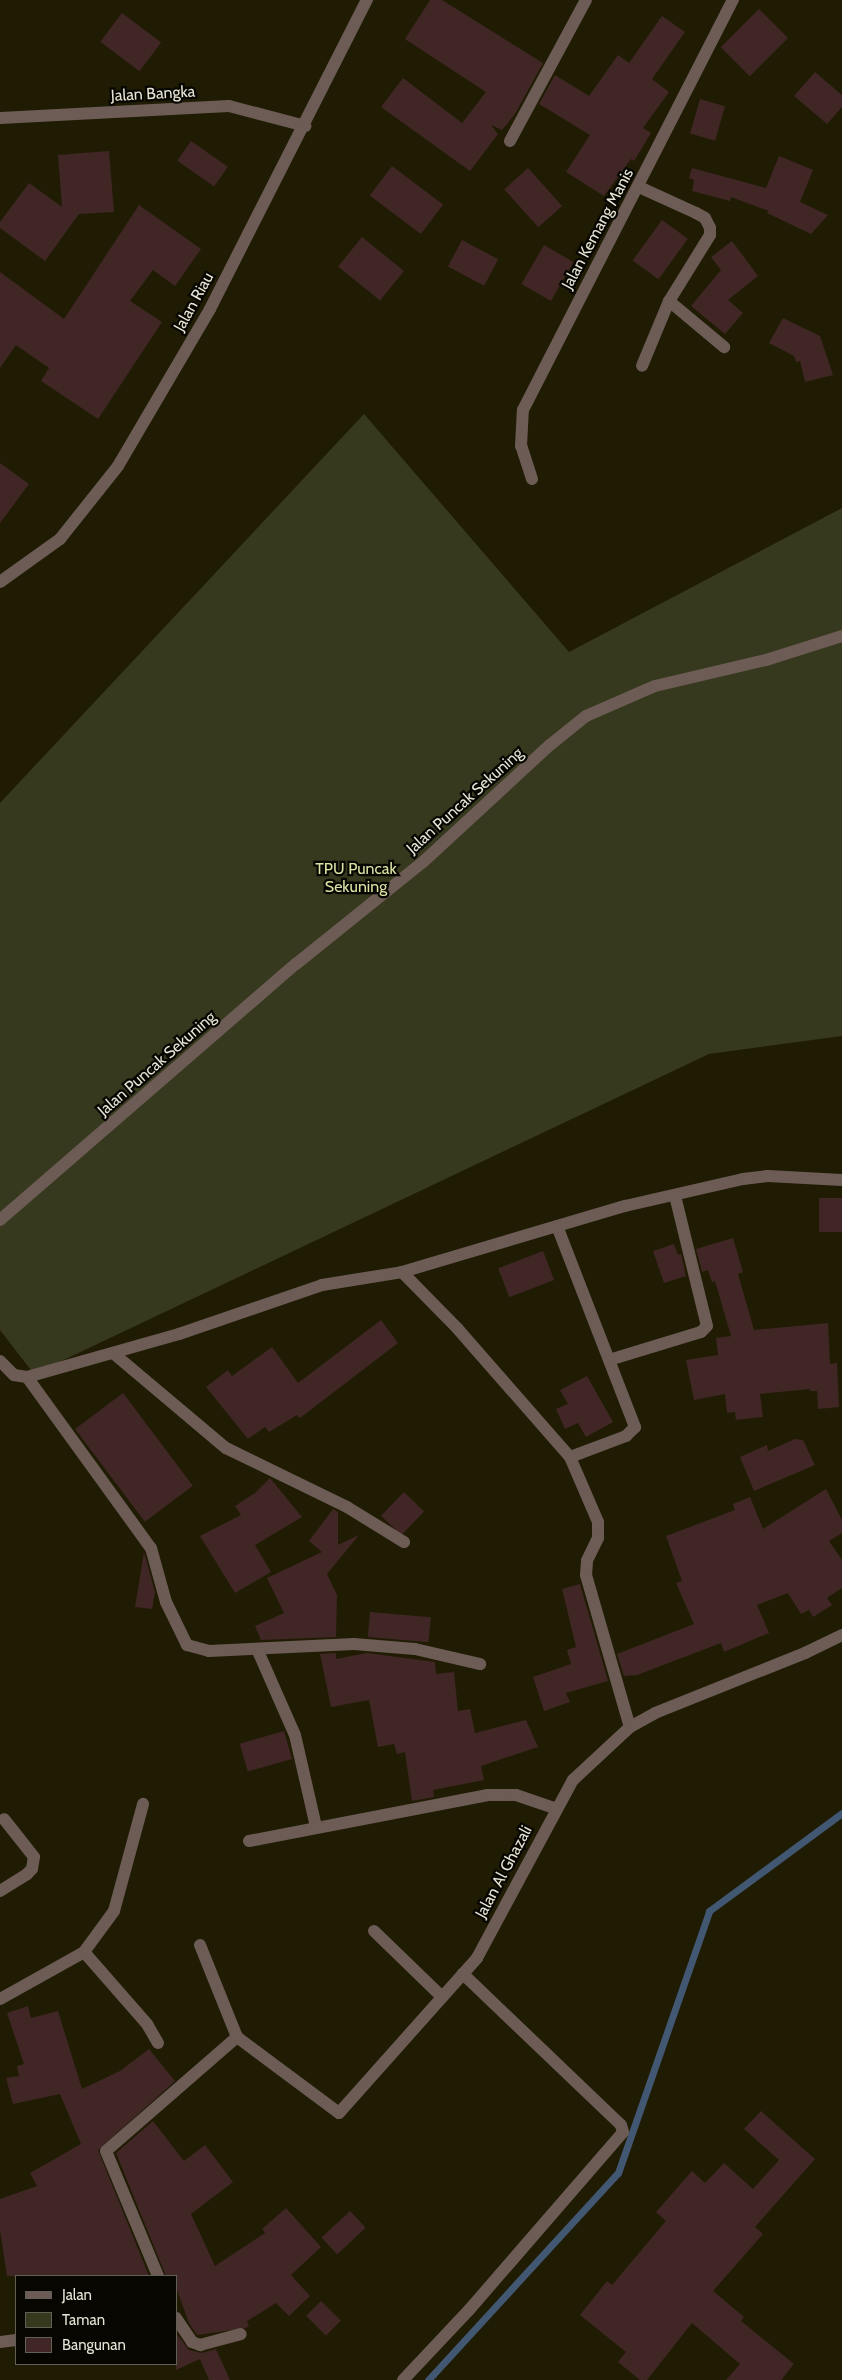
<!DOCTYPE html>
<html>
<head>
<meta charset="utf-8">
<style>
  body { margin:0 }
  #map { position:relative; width:842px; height:2380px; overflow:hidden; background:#201c04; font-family:Cabin,sans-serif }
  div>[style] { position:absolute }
  .green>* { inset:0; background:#37391e }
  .stream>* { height:7px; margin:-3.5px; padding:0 3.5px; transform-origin:3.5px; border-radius:3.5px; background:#425772 }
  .building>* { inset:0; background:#402625; transform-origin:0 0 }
  .street>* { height:12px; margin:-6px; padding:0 6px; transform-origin:6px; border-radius:6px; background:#6c5c55 }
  span { translate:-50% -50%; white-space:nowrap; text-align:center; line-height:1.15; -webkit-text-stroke:4.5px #080601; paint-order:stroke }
  .street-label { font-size:16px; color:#e6e4d5 }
  .park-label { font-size:16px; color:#dce2a4 }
  .legend { position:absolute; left:15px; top:2275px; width:162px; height:90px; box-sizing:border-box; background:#080601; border:1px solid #615f56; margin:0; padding:6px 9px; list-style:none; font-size:15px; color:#e6e4d5 }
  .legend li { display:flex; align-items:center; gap:10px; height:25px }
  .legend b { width:25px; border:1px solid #615f56 }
</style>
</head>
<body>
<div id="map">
  <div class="green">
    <i style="clip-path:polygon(364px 414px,569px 652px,842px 508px,842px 1036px,709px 1054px,34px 1374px,0 1330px,0 803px)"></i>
  </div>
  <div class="stream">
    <i style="left:428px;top:2380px;width:281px;rotate:-47.5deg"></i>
    <i style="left:618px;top:2173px;width:277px;rotate:-70.8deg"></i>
    <i style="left:709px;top:1911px;width:165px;rotate:-36.4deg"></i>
  </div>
  <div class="building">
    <i style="clip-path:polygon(430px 0,442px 0,543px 63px,515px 114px,502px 130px,491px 125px,498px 134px,470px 171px,381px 107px,403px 78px,462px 123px,486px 92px,405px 39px)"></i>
    <i style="left:759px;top:9px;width:41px;height:54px;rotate:45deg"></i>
    <i style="left:122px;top:13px;width:49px;height:36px;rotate:37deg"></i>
    <i style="clip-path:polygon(662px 16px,685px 32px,652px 79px,669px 92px,643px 128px,651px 133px,634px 161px,631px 159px,604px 196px,566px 172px,590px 135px,539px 104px,555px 75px,589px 96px,618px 55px,629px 63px)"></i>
    <i style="clip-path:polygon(815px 72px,842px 95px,842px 107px,827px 124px,794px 96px)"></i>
    <i style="left:700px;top:99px;width:26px;height:36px;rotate:16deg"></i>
    <i style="left:191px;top:141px;width:45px;height:24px;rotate:35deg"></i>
    <i style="clip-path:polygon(109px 151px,114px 212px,79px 214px,45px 261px,0 228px,0 222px,29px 183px,62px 207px,58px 155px)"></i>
    <i style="clip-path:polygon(779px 156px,813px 170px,800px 202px,828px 215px,811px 234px,767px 213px,769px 211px,731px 197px,730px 201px,692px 191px,694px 180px,689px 178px,692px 168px,766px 188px)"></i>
    <i style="left:392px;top:166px;width:64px;height:37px;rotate:37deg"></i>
    <i style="left:528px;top:168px;width:51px;height:32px;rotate:48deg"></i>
    <i style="clip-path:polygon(139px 205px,201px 249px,175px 286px,153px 270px,130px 301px,162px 322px,98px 419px,41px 381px,49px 368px,16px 345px,0 368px,0 272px,64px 319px)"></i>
    <i style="left:662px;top:220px;width:32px;height:50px;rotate:36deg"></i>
    <i style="left:362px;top:237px;width:54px;height:38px;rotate:39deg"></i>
    <i style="left:462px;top:240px;width:41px;height:30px;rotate:28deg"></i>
    <i style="clip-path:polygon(732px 241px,758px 276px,728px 300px,743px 313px,725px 334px,691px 306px,721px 270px,711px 257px)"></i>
    <i style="left:544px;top:245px;width:34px;height:45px;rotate:30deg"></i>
    <i style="clip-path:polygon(783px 318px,820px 336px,833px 375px,805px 382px,800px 361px,796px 362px,794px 356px,769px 343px)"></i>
    <i style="clip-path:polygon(0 463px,29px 484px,0 523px)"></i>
    <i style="left:842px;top:1198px;width:34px;height:23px;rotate:90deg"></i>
    <i style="clip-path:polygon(733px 1238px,743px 1272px,738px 1274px,754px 1330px,828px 1323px,830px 1364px,837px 1363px,839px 1407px,818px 1409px,817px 1391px,810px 1391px,810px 1389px,760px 1394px,763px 1417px,736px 1420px,735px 1412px,727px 1413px,725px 1394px,694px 1400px,686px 1360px,718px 1355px,716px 1338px,731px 1336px,715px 1281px,712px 1282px,708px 1270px,702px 1272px,696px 1249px)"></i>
    <i style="clip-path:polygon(674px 1244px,678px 1255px,681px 1254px,686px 1276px,664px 1283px,653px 1251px)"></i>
    <i style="left:543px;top:1251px;width:31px;height:48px;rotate:69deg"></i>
    <i style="clip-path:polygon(381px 1320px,398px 1343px,300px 1418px,297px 1415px,269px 1432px,265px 1427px,248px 1439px,206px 1387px,228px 1370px,232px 1376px,272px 1347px,298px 1383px)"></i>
    <i style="clip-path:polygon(587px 1376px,613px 1422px,586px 1437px,578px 1423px,565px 1429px,556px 1409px,568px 1404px,560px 1390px)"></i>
    <i style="left:123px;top:1393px;width:116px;height:60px;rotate:53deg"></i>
    <i style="clip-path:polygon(795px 1439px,803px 1440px,815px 1465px,754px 1491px,740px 1457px,767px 1445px,768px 1451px)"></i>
    <i style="clip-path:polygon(270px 1478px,302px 1517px,255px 1545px,271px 1572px,235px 1593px,200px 1536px,241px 1515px,235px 1506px,255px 1493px)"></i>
    <i style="clip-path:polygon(826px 1489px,842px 1520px,842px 1533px,829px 1541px,842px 1560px,842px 1588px,827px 1598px,832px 1605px,813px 1617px,809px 1610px,801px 1614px,788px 1593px,757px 1605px,769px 1633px,724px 1652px,721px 1643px,637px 1675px,624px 1676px,617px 1654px,694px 1624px,676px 1583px,682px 1581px,666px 1536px,735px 1510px,733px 1504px,750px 1497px,763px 1529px)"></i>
    <i style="left:404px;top:1492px;width:28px;height:33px;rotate:44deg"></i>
    <i style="clip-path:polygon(333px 1509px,338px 1512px,338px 1545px,359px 1535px,327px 1574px,337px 1595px,336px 1637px,261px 1640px,255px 1626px,284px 1613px,267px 1578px,322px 1552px,309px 1541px)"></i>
    <i style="clip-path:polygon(144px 1552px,155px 1592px,152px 1609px,135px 1607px)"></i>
    <i style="clip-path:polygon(580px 1584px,608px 1681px,566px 1693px,570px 1702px,544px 1711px,533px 1677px,571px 1664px,567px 1650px,576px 1647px,562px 1589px)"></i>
    <i style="left:370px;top:1612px;width:61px;height:25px;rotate:5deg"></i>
    <i style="clip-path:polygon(336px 1653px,336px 1659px,367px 1653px,435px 1662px,436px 1674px,454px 1672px,458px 1711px,470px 1709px,475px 1733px,526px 1720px,538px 1747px,481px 1766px,484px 1780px,433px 1790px,434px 1797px,412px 1801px,405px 1752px,397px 1754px,394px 1744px,378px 1747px,369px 1700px,331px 1707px,320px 1654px)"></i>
    <i style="left:284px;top:1731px;width:29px;height:46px;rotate:74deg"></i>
    <i style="clip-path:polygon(28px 2006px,31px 2018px,58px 2011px,82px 2089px,120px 2071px,149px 2049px,175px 2081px,98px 2150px,149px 2276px,7px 2276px,0 2230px,0 2199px,37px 2186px,30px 2173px,81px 2144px,60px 2094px,13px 2104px,6px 2078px,19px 2076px,17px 2066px,24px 2064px,7px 2013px)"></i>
    <i style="clip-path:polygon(761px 2111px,815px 2159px,755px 2227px,763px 2234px,713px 2291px,744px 2317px,741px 2321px,794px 2364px,781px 2380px,726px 2380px,740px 2364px,692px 2323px,647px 2380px,640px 2380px,618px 2362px,626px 2352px,580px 2315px,607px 2281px,612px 2285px,666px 2221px,656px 2212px,692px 2171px,705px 2183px,724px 2163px,753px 2189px,779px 2160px,744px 2129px)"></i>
    <i style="clip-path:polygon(153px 2121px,184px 2161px,205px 2145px,233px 2182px,191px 2214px,215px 2266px,265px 2233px,262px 2229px,286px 2208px,321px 2247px,291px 2275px,310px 2296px,289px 2316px,276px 2303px,247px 2321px,249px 2326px,246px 2328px,197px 2335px,189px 2323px,176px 2287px,176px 2276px,166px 2276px,116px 2153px)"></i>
    <i style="left:350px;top:2211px;width:23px;height:39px;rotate:47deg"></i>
    <i style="left:321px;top:2301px;width:28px;height:21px;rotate:45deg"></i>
    <i style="clip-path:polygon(176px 2333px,189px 2350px,202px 2353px,216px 2349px,230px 2380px,209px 2380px,200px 2359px,176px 2370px)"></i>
  </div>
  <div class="street">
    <i style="left:0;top:118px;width:229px;rotate:-3deg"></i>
    <i style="left:229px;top:106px;width:79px;rotate:14.7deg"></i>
    <i style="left:510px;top:141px;width:160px;rotate:-61.7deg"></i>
    <i style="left:639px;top:187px;width:63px;rotate:24.5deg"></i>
    <i style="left:696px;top:213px;width:10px;rotate:29deg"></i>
    <i style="left:705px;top:218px;width:11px;rotate:63deg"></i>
    <i style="left:710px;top:228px;width:7px;rotate:90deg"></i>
    <i style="left:710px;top:235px;width:78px;rotate:121.8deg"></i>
    <i style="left:669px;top:301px;width:70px;rotate:112.6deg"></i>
    <i style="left:669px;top:301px;width:72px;rotate:39.9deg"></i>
    <i style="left:532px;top:479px;width:35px;rotate:-108deg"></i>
    <i style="left:521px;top:446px;width:36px;rotate:-87deg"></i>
    <i style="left:523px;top:410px;width:461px;rotate:-62.9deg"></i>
    <i style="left:0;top:582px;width:74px;rotate:-35.6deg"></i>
    <i style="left:60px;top:539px;width:93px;rotate:-51.5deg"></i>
    <i style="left:118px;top:466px;width:182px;rotate:-59.6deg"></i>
    <i style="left:210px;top:309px;width:347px;rotate:-63.1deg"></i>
    <i style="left:0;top:1220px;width:391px;rotate:-40.9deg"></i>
    <i style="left:296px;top:964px;width:163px;rotate:-38.8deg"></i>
    <i style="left:423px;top:862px;width:173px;rotate:-42.7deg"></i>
    <i style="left:550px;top:745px;width:46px;rotate:-38.9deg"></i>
    <i style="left:586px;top:716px;width:75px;rotate:-23.5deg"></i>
    <i style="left:655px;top:686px;width:114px;rotate:-13.2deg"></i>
    <i style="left:766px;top:660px;width:80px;rotate:-17.5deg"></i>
    <i style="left:557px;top:1226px;width:216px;rotate:68.8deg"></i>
    <i style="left:635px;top:1427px;width:13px;rotate:135deg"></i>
    <i style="left:626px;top:1436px;width:60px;rotate:159.4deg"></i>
    <i style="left:402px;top:1272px;width:78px;rotate:45.5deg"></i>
    <i style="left:457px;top:1328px;width:171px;rotate:48.8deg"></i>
    <i style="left:570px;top:1457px;width:71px;rotate:66.7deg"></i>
    <i style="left:598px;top:1522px;width:16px;rotate:90deg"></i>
    <i style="left:598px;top:1538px;width:25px;rotate:116deg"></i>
    <i style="left:587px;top:1561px;width:14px;rotate:94deg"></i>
    <i style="left:586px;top:1575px;width:158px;rotate:73.9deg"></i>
    <i style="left:113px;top:1353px;width:148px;rotate:40.1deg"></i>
    <i style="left:226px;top:1448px;width:135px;rotate:26deg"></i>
    <i style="left:347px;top:1507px;width:67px;rotate:31.6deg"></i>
    <i style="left:609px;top:1360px;width:96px;rotate:-16.9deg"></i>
    <i style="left:701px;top:1332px;width:8px;rotate:-45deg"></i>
    <i style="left:707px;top:1326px;width:134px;rotate:-103.8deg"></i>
    <i style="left:0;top:1361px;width:20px;rotate:45deg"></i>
    <i style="left:14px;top:1375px;width:13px;rotate:9deg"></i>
    <i style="left:27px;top:1377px;width:158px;rotate:-15.8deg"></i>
    <i style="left:179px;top:1334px;width:151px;rotate:-18.9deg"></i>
    <i style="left:322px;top:1285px;width:81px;rotate:-9.2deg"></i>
    <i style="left:402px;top:1272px;width:233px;rotate:-16.5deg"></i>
    <i style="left:625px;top:1206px;width:121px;rotate:-12.9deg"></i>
    <i style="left:743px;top:1179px;width:25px;rotate:-7deg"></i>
    <i style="left:768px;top:1176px;width:74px;rotate:3.1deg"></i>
    <i style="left:27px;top:1377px;width:211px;rotate:54.1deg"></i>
    <i style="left:151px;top:1548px;width:56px;rotate:74.5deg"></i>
    <i style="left:166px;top:1602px;width:48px;rotate:64deg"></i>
    <i style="left:187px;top:1645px;width:23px;rotate:15deg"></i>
    <i style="left:209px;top:1651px;width:145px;rotate:-2.8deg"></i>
    <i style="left:354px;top:1644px;width:61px;rotate:4.7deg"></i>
    <i style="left:415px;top:1649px;width:67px;rotate:13deg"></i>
    <i style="left:257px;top:1649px;width:94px;rotate:66.2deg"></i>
    <i style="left:295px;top:1735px;width:94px;rotate:77.1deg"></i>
    <i style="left:249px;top:1841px;width:242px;rotate:-10.9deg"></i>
    <i style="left:487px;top:1795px;width:29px"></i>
    <i style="left:516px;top:1795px;width:43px;rotate:18.9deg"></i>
    <i style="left:0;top:1891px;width:32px;rotate:-32deg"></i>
    <i style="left:27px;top:1874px;width:7px;rotate:-45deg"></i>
    <i style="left:32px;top:1869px;width:12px;rotate:-81deg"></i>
    <i style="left:34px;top:1857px;width:48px;rotate:-128.3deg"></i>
    <i style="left:374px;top:1931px;width:95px;rotate:44.1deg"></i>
    <i style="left:200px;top:1945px;width:99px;rotate:68.1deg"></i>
    <i style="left:84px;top:1952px;width:96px;rotate:48.8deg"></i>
    <i style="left:147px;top:2024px;width:22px;rotate:60deg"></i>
    <i style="left:0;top:1999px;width:96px;rotate:-29.2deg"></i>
    <i style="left:84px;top:1952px;width:51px;rotate:-53.8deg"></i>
    <i style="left:114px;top:1911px;width:111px;rotate:-74.8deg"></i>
    <i style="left:237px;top:2037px;width:127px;rotate:36.7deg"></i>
    <i style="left:339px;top:2113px;width:208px;rotate:-48.3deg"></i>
    <i style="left:477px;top:1958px;width:202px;rotate:-61.7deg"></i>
    <i style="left:573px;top:1780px;width:78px;rotate:-42.9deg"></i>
    <i style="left:630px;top:1727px;width:29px;rotate:-29deg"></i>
    <i style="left:655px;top:1713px;width:162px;rotate:-21.8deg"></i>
    <i style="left:805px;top:1653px;width:41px;rotate:-25.9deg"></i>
    <i style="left:158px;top:2276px;width:135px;rotate:-112.6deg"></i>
    <i style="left:106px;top:2151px;width:174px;rotate:-41deg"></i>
    <i style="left:176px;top:2318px;width:29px;rotate:56deg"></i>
    <i style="left:192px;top:2342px;width:9px;rotate:21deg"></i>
    <i style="left:200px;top:2345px;width:42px;rotate:-15deg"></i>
    <i style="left:0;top:2342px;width:16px;rotate:-7deg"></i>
    <i style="left:403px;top:2380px;width:96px;rotate:-46.7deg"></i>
    <i style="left:469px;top:2310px;width:235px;rotate:-49.1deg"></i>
    <i style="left:623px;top:2132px;width:7px;rotate:-106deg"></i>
    <i style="left:621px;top:2125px;width:219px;rotate:-136.3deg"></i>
  </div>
  <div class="street-label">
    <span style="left:153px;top:94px;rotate:-3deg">Jalan Bangka</span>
    <span style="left:598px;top:229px;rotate:-62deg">Jalan Kemang Manis</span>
    <span style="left:194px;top:302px;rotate:-61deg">Jalan Riau</span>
    <span style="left:465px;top:801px;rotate:-42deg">Jalan Puncak Sekuning</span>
    <span style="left:157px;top:1064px;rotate:-41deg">Jalan Puncak Sekuning</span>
    <span style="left:504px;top:1872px;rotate:-62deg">Jalan Al Ghazali</span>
  </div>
  <div class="park-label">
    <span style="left:356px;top:878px">TPU Puncak<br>Sekuning</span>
  </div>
  <ul class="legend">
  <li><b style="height:6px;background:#6c5c55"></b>Jalan</li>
  <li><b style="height:14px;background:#37391e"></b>Taman</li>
  <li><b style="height:14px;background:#402625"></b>Bangunan</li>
  </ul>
</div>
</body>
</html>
